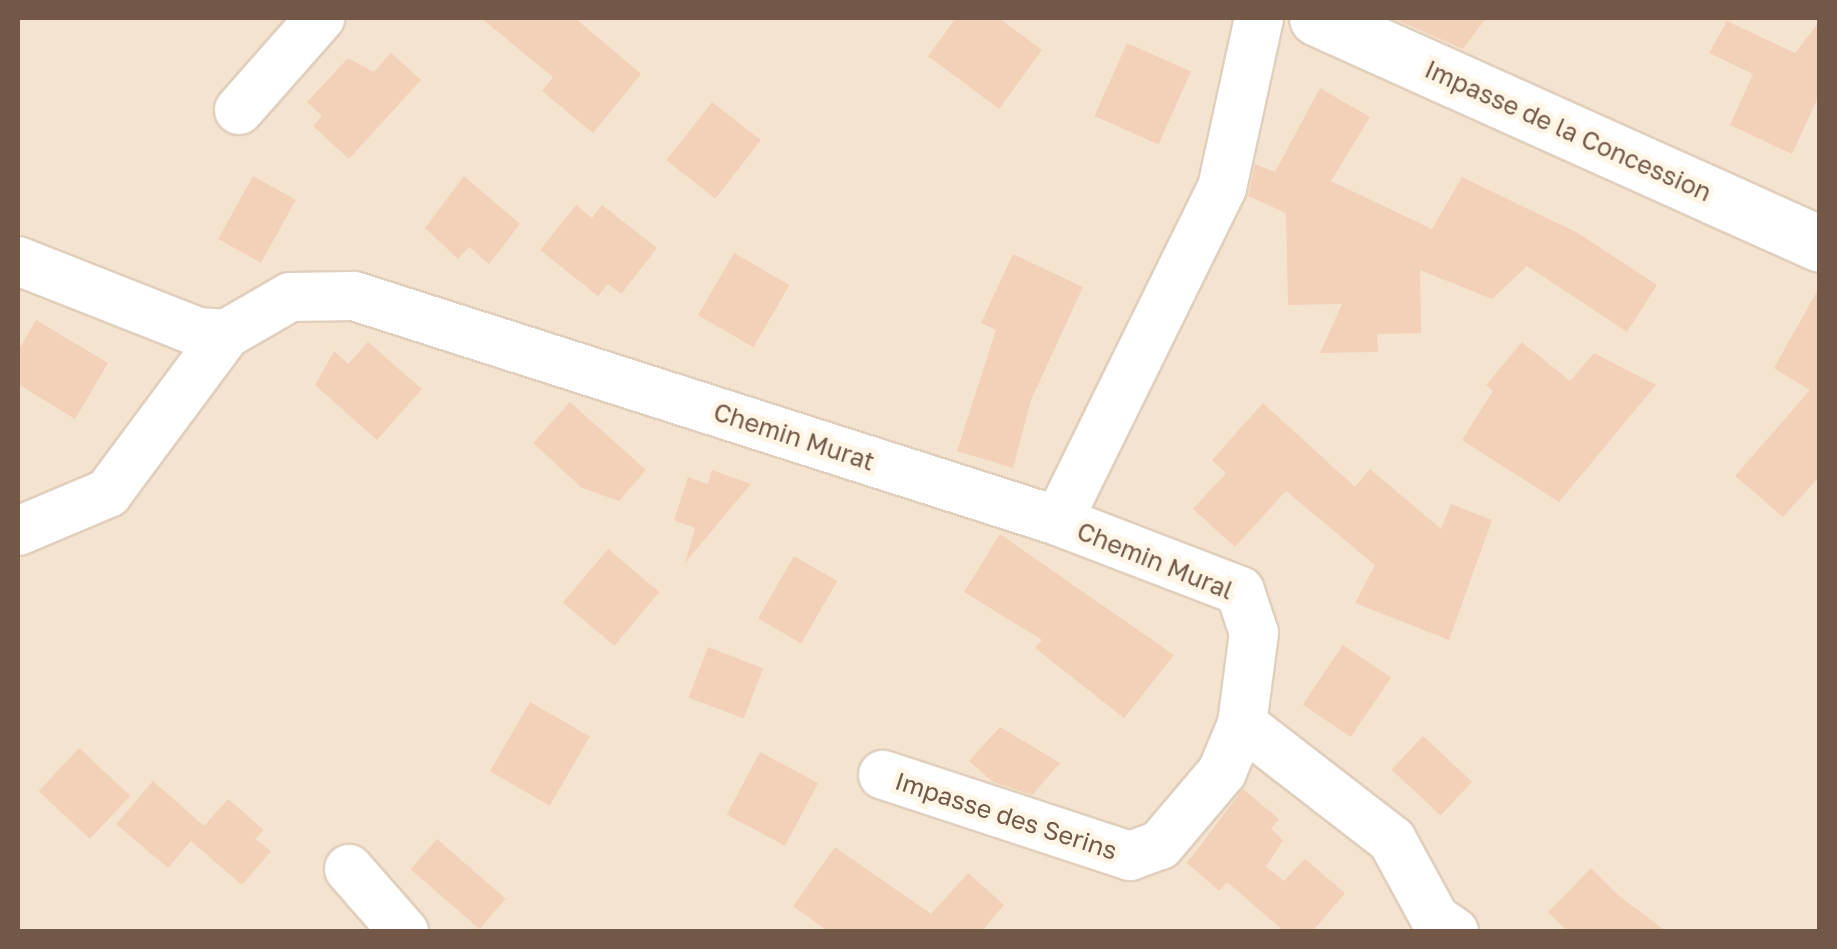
<!DOCTYPE html>
<html>
<head>
<meta charset="utf-8">
<style>
  body { margin:0 }
  #map { position:relative; width:1837px; height:949px; overflow:hidden; background:#fdf2e1; font-family:"Golos Text",sans-serif }
  div>[style] { position:absolute }
  .residential>* { inset:0; background:#f4e4cf; transform-origin:0 0 }
  .building>* { inset:0; background:#f2d1b8; transform-origin:0 0 }
  .roads { filter:drop-shadow(2px 0 #e1cfbd) drop-shadow(-2px 0 #e1cfbd) drop-shadow(0 2px #e1cfbd) drop-shadow(0 -2px #e1cfbd) }
  .minor>* { height:48px; margin:-24px; padding:0 24px; transform-origin:24px; border-radius:24px; background:#fff }
  .tertiary>* { height:55px; margin:-27.5px; padding:0 27.5px; transform-origin:27.5px; border-radius:27.5px; background:#fff }
  span { translate:-50% -50%; white-space:nowrap; text-align:center; line-height:1.15; -webkit-text-stroke:10px #fff6e7; paint-order:stroke }
  .street-label { font-size:25px; color:#745847 }
  .frame { position:absolute; inset:0; border:20px solid #745847; pointer-events:none }
</style>
</head>
<body>
<div id="map">
  <div class="residential">
    <i style="left:18px;top:18px;width:1801px;height:913px"></i>
  </div>
  <div class="building">
    <i style="clip-path:polygon(481px 18px,575px 18px,641px 74px,593px 133px,542px 91px,553px 77px)"></i>
    <i style="clip-path:polygon(956px 18px,999px 18px,1042px 50px,999px 109px,928px 56px)"></i>
    <i style="clip-path:polygon(1392px 18px,1486px 18px,1463px 49px)"></i>
    <i style="clip-path:polygon(1727px 21px,1795px 53px,1820px 21px,1820px 93px,1792px 154px,1730px 125px,1753px 74px,1709px 53px)"></i>
    <i style="left:1127px;top:43px;width:70px;height:80px;rotate:24deg"></i>
    <i style="clip-path:polygon(391px 53px,421px 80px,349px 159px,313px 126px,322px 116px,307px 102px,348px 58px,374px 72px)"></i>
    <i style="clip-path:polygon(1320px 88px,1370px 117px,1331px 181px,1432px 229px,1462px 177px,1576px 232px,1657px 285px,1627px 332px,1527px 266px,1492px 299px,1420px 270px,1421px 333px,1377px 334px,1378px 352px,1320px 353px,1342px 304px,1288px 305px,1286px 213px,1248px 196px,1255px 164px,1275px 172px)"></i>
    <i style="left:712px;top:102px;width:62px;height:74px;rotate:38deg"></i>
    <i style="left:253px;top:176px;width:49px;height:72px;rotate:29deg"></i>
    <i style="clip-path:polygon(464px 176px,520px 224px,489px 264px,469px 247px,458px 259px,425px 228px)"></i>
    <i style="clip-path:polygon(576px 205px,592px 218px,602px 205px,657px 248px,621px 294px,608px 284px,598px 296px,540px 250px)"></i>
    <i style="left:734px;top:253px;width:64px;height:72px;rotate:30deg"></i>
    <i style="clip-path:polygon(1013px 254px,1083px 287px,1031px 400px,1013px 468px,957px 451px,996px 330px,981px 323px)"></i>
    <i style="clip-path:polygon(1820px 286px,1820px 476px,1783px 517px,1735px 476px,1810px 390px,1774px 368px)"></i>
    <i style="clip-path:polygon(36px 320px,108px 363px,75px 419px,18px 384px,18px 351px)"></i>
    <i style="clip-path:polygon(368px 342px,422px 389px,377px 440px,315px 385px,334px 351px,348px 364px)"></i>
    <i style="clip-path:polygon(1522px 342px,1570px 381px,1594px 353px,1656px 385px,1559px 502px,1462px 440px,1493px 391px,1486px 385px)"></i>
    <i style="clip-path:polygon(570px 402px,646px 470px,619px 501px,582px 488px,533px 443px)"></i>
    <i style="clip-path:polygon(1263px 403px,1355px 487px,1370px 469px,1441px 529px,1451px 504px,1492px 520px,1449px 640px,1355px 603px,1375px 565px,1286px 491px,1235px 547px,1193px 509px,1226px 473px,1212px 460px)"></i>
    <i style="clip-path:polygon(712px 470px,751px 484px,685px 563px,695px 528px,674px 520px,688px 477px,708px 484px)"></i>
    <i style="clip-path:polygon(1000px 534px,1174px 655px,1124px 718px,1035px 648px,1042px 640px,964px 592px)"></i>
    <i style="left:608px;top:549px;width:67px;height:70px;rotate:40deg"></i>
    <i style="left:794px;top:556px;width:50px;height:72px;rotate:30deg"></i>
    <i style="left:1343px;top:645px;width:58px;height:72px;rotate:34deg"></i>
    <i style="left:708px;top:647px;width:59px;height:54px;rotate:21deg"></i>
    <i style="left:530px;top:702px;width:69px;height:80px;rotate:30deg"></i>
    <i style="clip-path:polygon(1000px 727px,1060px 763px,1032px 795px,993px 782px,969px 761px)"></i>
    <i style="left:1423px;top:736px;width:67px;height:46px;rotate:43deg"></i>
    <i style="left:79px;top:748px;width:70px;height:59px;rotate:43deg"></i>
    <i style="left:760px;top:752px;width:66px;height:71px;rotate:28deg"></i>
    <i style="clip-path:polygon(153px 781px,204px 826px,228px 799px,264px 830px,255px 839px,271px 851px,242px 885px,191px 841px,168px 868px,116px 824px)"></i>
    <i style="clip-path:polygon(1243px 789px,1279px 819px,1271px 829px,1283px 840px,1266px 867px,1284px 881px,1305px 859px,1345px 893px,1312px 932px,1285px 932px,1227px 882px,1219px 891px,1187px 863px)"></i>
    <i style="left:437px;top:839px;width:91px;height:40px;rotate:41deg"></i>
    <i style="clip-path:polygon(835px 847px,931px 914px,968px 873px,1004px 905px,981px 932px,829px 932px,793px 906px)"></i>
    <i style="clip-path:polygon(1591px 868px,1619px 896px,1667px 932px,1568px 932px,1548px 912px)"></i>
  </div>
  <div class="roads">
    <div class="minor">
      <i style="left:239px;top:110px;width:123px;rotate:-48.6deg"></i>
      <i style="left:18px;top:261px;width:193px;rotate:21.5deg"></i>
      <i style="left:198px;top:332px;width:28px;rotate:4deg"></i>
      <i style="left:226px;top:334px;width:74px;rotate:-30deg"></i>
      <i style="left:290px;top:297px;width:64px;rotate:-0.9deg"></i>
      <i style="left:354px;top:296px;width:739px;rotate:17.72deg"></i>
      <i style="left:1058px;top:521px;width:195px;rotate:21deg"></i>
      <i style="left:1240px;top:591px;width:44px;rotate:71.6deg"></i>
      <i style="left:1254px;top:633px;width:92px;rotate:97.5deg"></i>
      <i style="left:1242px;top:724px;width:52px;rotate:112.6deg"></i>
      <i style="left:1222px;top:772px;width:96px;rotate:130.3deg"></i>
      <i style="left:1160px;top:845px;width:32px;rotate:160deg"></i>
      <i style="left:1130px;top:856px;width:260px;rotate:-161.8deg"></i>
      <i style="left:1058px;top:521px;width:371px;rotate:-63.8deg"></i>
      <i style="left:1222px;top:188px;width:174px;rotate:-77.7deg"></i>
      <i style="left:18px;top:531px;width:98px;rotate:-22.9deg"></i>
      <i style="left:108px;top:493px;width:198px;rotate:-53.4deg"></i>
      <i style="left:1242px;top:724px;width:190px;rotate:37.7deg"></i>
      <i style="left:1392px;top:840px;width:90px;rotate:61.4deg"></i>
      <i style="left:1435px;top:919px;width:23px;rotate:34deg"></i>
      <i style="left:349px;top:869px;width:84px;rotate:48.9deg"></i>
    </div>
    <div class="tertiary">
      <i style="left:1317px;top:18px;width:551px;rotate:24.19deg"></i>
    </div>
  </div>
  <div class="street-label">
    <span style="left:1568px;top:131px;rotate:24deg">Impasse de la Concession</span>
    <span style="left:794px;top:437px;rotate:18deg">Chemin Murat</span>
    <span style="left:1155px;top:561px;rotate:22deg">Chemin Mural</span>
    <span style="left:1006px;top:816px;rotate:18deg">Impasse des Serins</span>
  </div>
  <div class="frame"></div>
</div>
</body>
</html>
